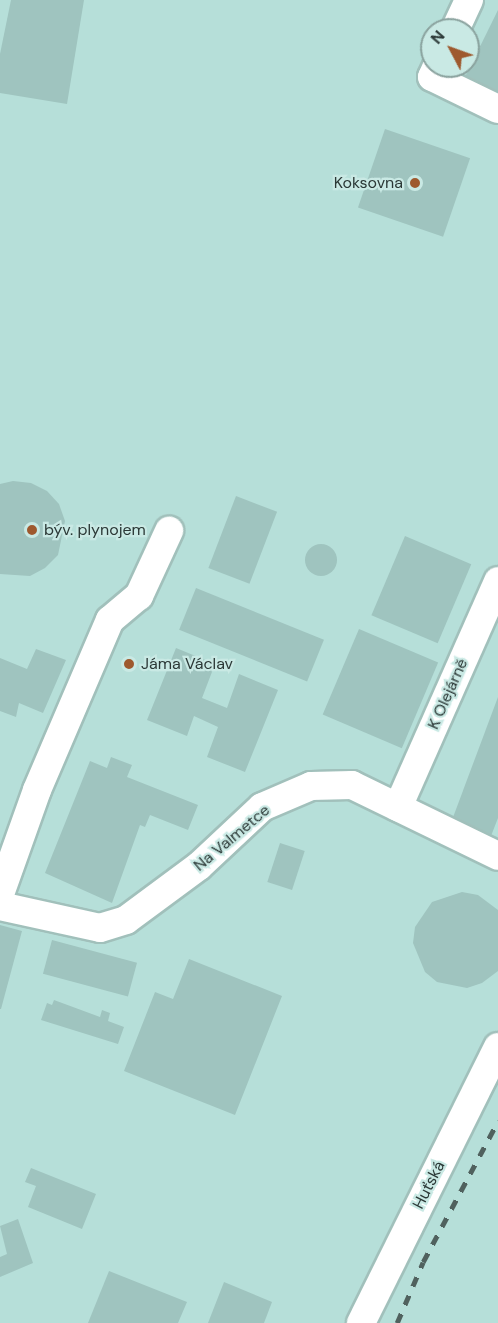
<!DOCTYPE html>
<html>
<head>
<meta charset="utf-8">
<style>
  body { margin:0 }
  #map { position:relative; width:498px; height:1323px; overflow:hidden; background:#c9e9e4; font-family:"DM Sans",sans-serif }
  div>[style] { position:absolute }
  .built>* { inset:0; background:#b6dfd9 }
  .building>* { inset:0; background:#9fc4bf; transform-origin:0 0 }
  .round { border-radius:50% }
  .roads { filter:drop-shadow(2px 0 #a1c0bb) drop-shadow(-2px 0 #a1c0bb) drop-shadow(0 2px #a1c0bb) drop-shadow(0 -2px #a1c0bb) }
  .minor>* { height:28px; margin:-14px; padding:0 14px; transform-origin:14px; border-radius:14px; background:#fff }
  .rail>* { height:4.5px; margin-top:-2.25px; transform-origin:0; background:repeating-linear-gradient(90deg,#50615e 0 10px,transparent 0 20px) }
  .dots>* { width:16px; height:16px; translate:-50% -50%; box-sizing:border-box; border:3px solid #c9e9e4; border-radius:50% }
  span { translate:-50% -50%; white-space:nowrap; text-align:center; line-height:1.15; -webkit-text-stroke:4.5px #c9e9e4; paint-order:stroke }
  .poi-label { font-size:16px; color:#2b3836 }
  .right { translate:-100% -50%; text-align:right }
  .left { translate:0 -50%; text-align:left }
  .street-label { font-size:16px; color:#2b3836 }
  .north { position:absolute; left:420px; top:18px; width:60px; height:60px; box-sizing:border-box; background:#c9e9e4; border:2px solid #8aa29e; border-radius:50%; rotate:311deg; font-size:16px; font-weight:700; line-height:24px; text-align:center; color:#2b3836 }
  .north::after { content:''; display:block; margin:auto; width:21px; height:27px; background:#9e592e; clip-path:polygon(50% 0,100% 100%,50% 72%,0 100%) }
</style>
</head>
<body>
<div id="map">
  <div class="built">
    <i style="clip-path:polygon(evenodd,0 0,498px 0,498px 1323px,0 1323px,0 0,432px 30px,468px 30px,468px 66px,432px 66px,432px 30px)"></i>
  </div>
  <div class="building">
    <i style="clip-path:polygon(11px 0,84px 0,67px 104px,0 93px,0 54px)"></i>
    <i style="clip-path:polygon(498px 10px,498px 96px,464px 79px)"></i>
    <i style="left:385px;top:129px;width:90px;height:83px;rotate:19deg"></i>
    <i style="clip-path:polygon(13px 481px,31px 483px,47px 491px,59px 504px,65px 521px,58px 555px,45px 568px,30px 576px,0 574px,0 484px)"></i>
    <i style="left:236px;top:496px;width:44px;height:77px;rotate:21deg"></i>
    <i style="left:405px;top:536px;width:72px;height:86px;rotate:23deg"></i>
    <i class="round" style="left:305px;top:544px;width:32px;height:32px"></i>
    <i style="left:196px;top:588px;width:138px;height:45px;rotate:22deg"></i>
    <i style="left:359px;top:629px;width:86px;height:93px;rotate:23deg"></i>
    <i style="clip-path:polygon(176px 648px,215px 664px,202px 698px,227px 708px,239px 674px,278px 690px,245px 772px,207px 757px,218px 727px,194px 716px,187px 736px,147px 720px)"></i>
    <i style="clip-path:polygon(36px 649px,66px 660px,43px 713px,19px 703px,16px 717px,0 711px,0 658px,27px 669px)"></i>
    <i style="clip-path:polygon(498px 697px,498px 818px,491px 836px,452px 820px)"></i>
    <i style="clip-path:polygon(111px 757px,132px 765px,127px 777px,198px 805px,188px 830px,150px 815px,145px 827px,140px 825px,112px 903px,45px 873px,90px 761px,107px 768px)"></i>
    <i style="left:280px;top:843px;width:26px;height:41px;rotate:18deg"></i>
    <i style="clip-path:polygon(462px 892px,478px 895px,498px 910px,498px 971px,482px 983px,467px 988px,437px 982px,425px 972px,413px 943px,415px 927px,432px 902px)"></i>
    <i style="clip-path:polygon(0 925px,22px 931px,1px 1009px,0 1009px)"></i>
    <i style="left:52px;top:940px;width:88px;height:35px;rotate:15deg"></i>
    <i style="clip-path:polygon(189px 959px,282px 996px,235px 1115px,124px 1071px,155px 992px,173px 999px)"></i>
    <i style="clip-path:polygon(54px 1000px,100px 1017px,102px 1010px,110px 1013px,108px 1021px,124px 1027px,118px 1044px,41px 1020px,47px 1003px,52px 1005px)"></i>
    <i style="clip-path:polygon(31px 1168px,96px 1194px,82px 1229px,28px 1207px,36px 1186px,25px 1182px)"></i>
    <i style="clip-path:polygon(18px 1219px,33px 1263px,0 1277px,0 1257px,7px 1254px,0 1226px)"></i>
    <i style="clip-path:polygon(109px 1271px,187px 1302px,178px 1323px,88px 1323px)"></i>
    <i style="clip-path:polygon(224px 1282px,272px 1302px,264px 1323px,208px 1323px)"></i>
  </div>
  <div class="roads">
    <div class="minor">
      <i style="left:455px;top:30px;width:33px;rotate:-65deg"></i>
      <i style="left:437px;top:66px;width:12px;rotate:114deg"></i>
      <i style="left:432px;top:77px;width:73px;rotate:25.9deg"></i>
      <i style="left:398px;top:807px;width:247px;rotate:-66.1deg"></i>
      <i style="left:0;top:894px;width:110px;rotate:-70.4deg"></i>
      <i style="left:37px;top:790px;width:185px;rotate:-66.8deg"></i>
      <i style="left:110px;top:620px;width:38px;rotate:-40deg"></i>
      <i style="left:139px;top:596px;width:72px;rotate:-65.2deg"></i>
      <i style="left:0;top:906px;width:102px;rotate:12.4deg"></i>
      <i style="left:100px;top:928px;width:27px;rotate:-17deg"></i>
      <i style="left:126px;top:920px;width:91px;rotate:-36.5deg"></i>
      <i style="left:199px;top:866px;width:86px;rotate:-43.1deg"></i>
      <i style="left:262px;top:807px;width:53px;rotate:-23.2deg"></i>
      <i style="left:311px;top:786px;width:41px;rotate:-1.4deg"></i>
      <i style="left:352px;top:785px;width:162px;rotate:25.9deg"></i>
      <i style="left:361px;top:1323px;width:308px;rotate:-63.6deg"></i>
    </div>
  </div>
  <div class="rail">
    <i style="left:397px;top:1323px;width:66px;rotate:-66.9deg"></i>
    <i style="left:423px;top:1262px;width:160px;rotate:-62deg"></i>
  </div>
  <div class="dots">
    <i style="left:415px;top:183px;background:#9e592e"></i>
    <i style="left:32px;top:530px;background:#9e592e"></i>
    <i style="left:129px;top:664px;background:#9e592e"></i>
  </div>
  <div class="poi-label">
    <span class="right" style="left:403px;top:183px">Koksovna</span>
    <span class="left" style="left:44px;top:530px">býv. plynojem</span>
    <span class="left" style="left:141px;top:664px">Jáma Václav</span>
  </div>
  <div class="street-label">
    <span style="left:448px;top:694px;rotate:-66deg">K Olejárně</span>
    <span style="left:232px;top:838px;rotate:-40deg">Na Valmetce</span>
    <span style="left:429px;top:1185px;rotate:-63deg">Huťská</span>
  </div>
  <div class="north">N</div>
</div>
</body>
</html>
